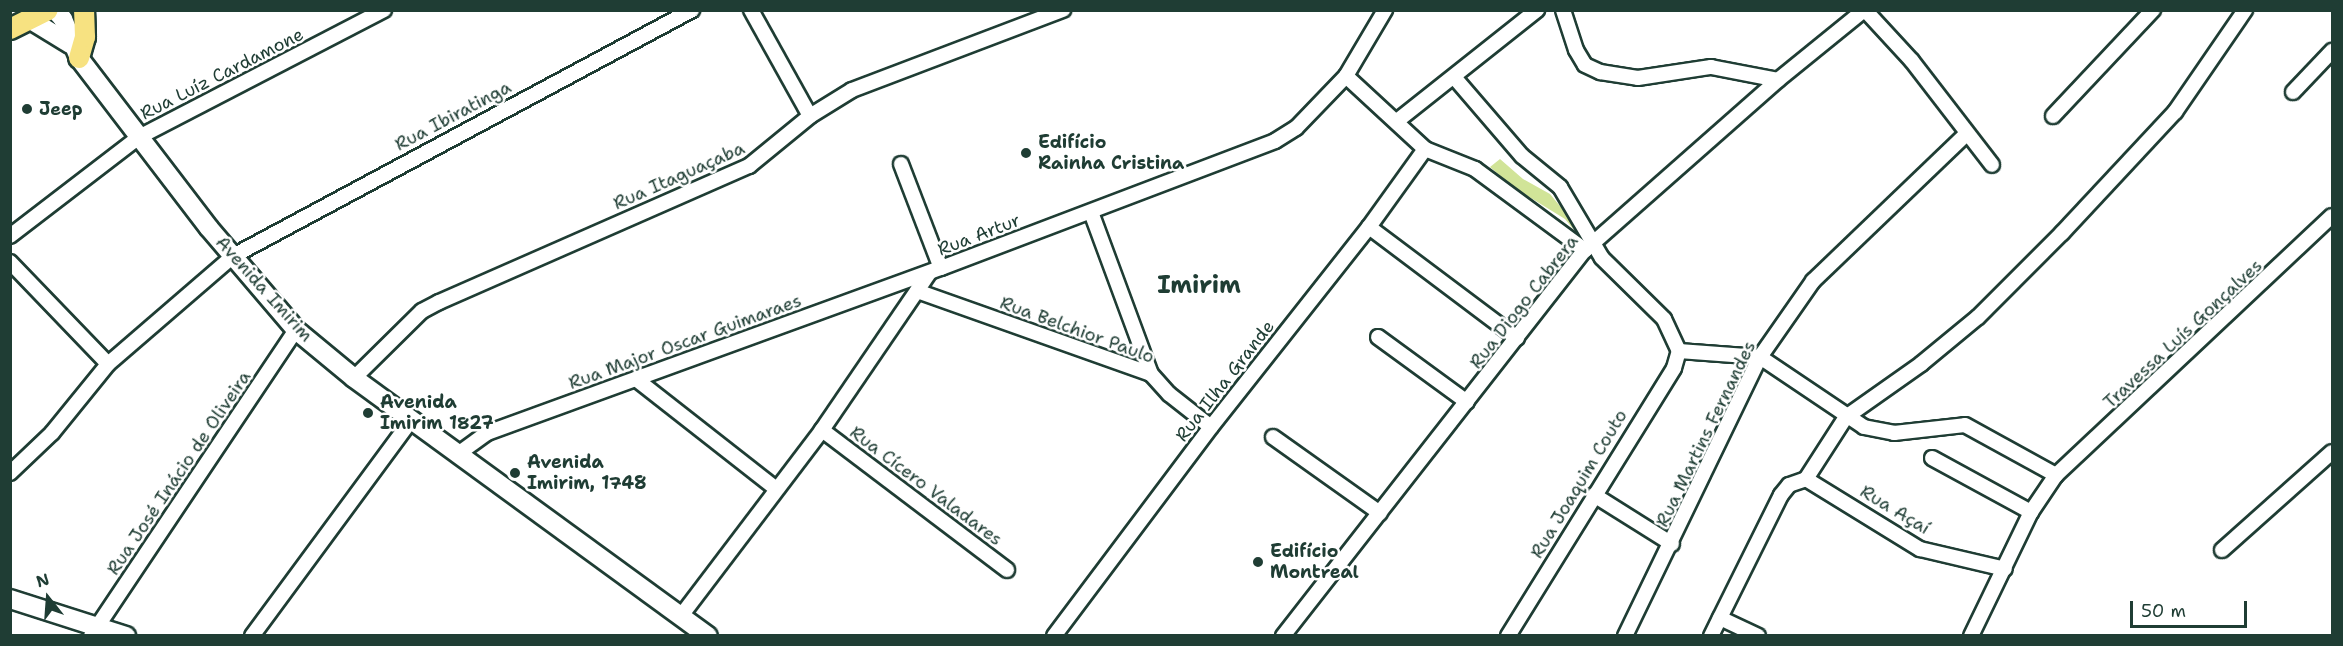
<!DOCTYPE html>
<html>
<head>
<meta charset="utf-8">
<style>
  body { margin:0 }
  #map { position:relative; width:2343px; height:646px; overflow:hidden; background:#fff; font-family:"Shantell Sans",sans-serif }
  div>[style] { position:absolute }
  .green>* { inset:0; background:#d1e498 }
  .roads { filter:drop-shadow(2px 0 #1f3d34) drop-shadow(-2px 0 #1f3d34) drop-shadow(0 2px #1f3d34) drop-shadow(0 -2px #1f3d34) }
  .street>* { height:14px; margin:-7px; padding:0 7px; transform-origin:7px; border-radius:7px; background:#fff }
  .secondary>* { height:18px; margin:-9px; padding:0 9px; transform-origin:9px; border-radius:9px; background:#fff }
  .primary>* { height:20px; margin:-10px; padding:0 10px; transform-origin:10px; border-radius:10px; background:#f7e281 }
  .dots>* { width:16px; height:16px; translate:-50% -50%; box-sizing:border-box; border:3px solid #fff; border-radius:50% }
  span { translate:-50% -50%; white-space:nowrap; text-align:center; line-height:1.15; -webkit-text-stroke:5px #fff; paint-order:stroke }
  .street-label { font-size:18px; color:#1f3d34 }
  .poi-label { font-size:18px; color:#1f3d34; font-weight:700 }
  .left { translate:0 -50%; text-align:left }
  .district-label { font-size:24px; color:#1f3d34; font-weight:700 }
  .frame { position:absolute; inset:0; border:12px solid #1f3d34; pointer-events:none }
  .north { position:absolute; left:18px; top:568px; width:60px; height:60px; -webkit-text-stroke:4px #fff; paint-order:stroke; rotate:343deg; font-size:16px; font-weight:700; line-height:24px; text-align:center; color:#1f3d34 }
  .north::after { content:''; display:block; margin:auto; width:21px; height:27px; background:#1f3d34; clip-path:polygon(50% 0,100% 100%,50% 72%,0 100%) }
  .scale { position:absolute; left:2130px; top:601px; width:117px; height:27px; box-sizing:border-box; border:3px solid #1f3d34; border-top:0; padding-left:8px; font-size:18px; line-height:21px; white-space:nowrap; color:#1f3d34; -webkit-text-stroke:4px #fff; paint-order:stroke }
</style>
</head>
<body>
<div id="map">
  <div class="green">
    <i style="clip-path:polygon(1500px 159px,1523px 179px,1550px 194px,1569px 217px,1574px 230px,1565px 219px,1513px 187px,1490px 167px)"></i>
  </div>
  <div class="roads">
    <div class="street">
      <i style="left:751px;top:10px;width:121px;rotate:60.9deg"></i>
      <i style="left:1563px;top:10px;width:42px;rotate:72deg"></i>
      <i style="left:1576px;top:50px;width:17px;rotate:59deg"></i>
      <i style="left:1585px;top:65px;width:17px;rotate:25deg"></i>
      <i style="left:1600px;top:72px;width:38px;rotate:9deg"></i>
      <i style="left:1638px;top:78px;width:74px;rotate:-8.6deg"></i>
      <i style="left:1711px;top:67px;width:68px;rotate:11deg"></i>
      <i style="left:1865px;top:10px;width:69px;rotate:47.3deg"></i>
      <i style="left:1912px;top:61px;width:131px;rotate:52.4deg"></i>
      <i style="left:1346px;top:76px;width:108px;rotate:42.7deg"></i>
      <i style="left:1425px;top:149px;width:54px;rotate:21.8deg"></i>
      <i style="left:1475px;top:169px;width:137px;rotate:36.4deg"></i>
      <i style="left:1454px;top:77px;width:104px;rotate:49.3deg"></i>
      <i style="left:1522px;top:156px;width:49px;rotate:39.2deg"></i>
      <i style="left:1560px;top:187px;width:82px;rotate:59.4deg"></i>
      <i style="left:1602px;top:258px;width:87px;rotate:44.5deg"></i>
      <i style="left:1664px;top:319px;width:35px;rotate:65deg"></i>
      <i style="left:1679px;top:351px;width:81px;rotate:4.2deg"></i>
      <i style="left:1760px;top:357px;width:125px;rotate:33.9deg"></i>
      <i style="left:1864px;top:427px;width:31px;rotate:11deg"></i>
      <i style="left:1894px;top:433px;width:71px;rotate:-6.4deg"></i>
      <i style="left:1965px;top:425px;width:104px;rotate:28.8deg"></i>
      <i style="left:2293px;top:92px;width:57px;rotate:-46.4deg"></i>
      <i style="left:2053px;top:116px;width:146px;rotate:-46.7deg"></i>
      <i style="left:1397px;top:121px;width:179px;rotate:-38.4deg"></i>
      <i style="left:901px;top:164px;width:111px;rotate:69deg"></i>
      <i style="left:1091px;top:212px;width:173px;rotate:69.7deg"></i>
      <i style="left:1369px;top:227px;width:185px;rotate:36.9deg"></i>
      <i style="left:10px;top:236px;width:163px;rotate:-37.5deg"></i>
      <i style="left:139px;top:137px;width:276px;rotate:-27.4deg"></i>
      <i style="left:10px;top:262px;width:141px;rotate:46.1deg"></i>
      <i style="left:917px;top:291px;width:248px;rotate:19.5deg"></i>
      <i style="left:1151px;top:374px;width:27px;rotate:48deg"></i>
      <i style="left:1169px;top:394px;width:53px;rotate:38.2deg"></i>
      <i style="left:1378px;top:337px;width:110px;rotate:36.1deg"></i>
      <i style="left:354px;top:378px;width:95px;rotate:-44.6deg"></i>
      <i style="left:422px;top:311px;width:19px;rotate:-28deg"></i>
      <i style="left:439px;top:302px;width:339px;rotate:-23.7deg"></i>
      <i style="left:749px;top:166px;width:79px;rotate:-39.3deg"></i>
      <i style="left:810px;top:116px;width:49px;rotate:-31.8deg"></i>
      <i style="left:852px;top:90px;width:226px;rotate:-20.8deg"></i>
      <i style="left:636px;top:379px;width:177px;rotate:38.1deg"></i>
      <i style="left:822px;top:430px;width:232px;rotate:37.1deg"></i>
      <i style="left:1273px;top:437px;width:131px;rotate:35.4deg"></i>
      <i style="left:458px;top:454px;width:36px;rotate:-36deg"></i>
      <i style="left:487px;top:433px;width:483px;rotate:-20deg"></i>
      <i style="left:941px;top:268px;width:357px;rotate:-20.8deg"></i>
      <i style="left:1275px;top:141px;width:25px;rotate:-32deg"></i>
      <i style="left:1296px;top:128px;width:72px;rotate:-46.1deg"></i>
      <i style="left:1346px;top:76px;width:77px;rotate:-59.4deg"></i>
      <i style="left:1932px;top:458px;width:113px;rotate:28.6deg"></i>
      <i style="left:10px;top:473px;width:58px;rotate:-43.6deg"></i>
      <i style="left:52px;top:433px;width:89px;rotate:-50.9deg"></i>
      <i style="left:108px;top:364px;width:165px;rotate:-40.8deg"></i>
      <i style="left:233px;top:256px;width:521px;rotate:-28.19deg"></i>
      <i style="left:1806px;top:479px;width:134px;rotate:31.6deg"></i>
      <i style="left:1920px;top:549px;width:87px;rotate:13.2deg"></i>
      <i style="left:1594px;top:495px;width:92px;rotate:32.1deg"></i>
      <i style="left:2222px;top:550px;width:147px;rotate:-41.7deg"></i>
      <i style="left:681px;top:616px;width:233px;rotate:-52.8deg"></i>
      <i style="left:822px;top:430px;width:190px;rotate:-55.7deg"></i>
      <i style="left:1720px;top:618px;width:42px;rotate:25.3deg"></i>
      <i style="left:91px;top:636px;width:368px;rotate:-56.2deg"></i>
      <i style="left:252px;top:636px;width:268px;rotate:-53.6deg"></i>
      <i style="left:1054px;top:636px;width:261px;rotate:-53.1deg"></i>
      <i style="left:1211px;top:427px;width:255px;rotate:-51.7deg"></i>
      <i style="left:1369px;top:227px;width:96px;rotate:-54.3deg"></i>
      <i style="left:1283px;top:636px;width:490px;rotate:-52deg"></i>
      <i style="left:1585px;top:250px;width:257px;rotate:-41.4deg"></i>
      <i style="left:1778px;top:80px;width:111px;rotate:-39.1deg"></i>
      <i style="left:1508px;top:636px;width:315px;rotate:-58.2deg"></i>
      <i style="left:1674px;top:368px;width:18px;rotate:-74deg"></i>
      <i style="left:1625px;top:636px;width:310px;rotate:-64.2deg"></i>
      <i style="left:1760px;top:357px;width:93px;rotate:-55.1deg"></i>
      <i style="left:1813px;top:281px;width:211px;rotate:-43.8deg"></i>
      <i style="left:1711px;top:636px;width:157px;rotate:-63.6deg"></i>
      <i style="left:1781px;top:495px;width:13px;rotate:-51deg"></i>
      <i style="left:1789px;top:485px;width:18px;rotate:-19deg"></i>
      <i style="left:1806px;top:479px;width:74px;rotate:-57.2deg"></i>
      <i style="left:1846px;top:417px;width:92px;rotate:-35.2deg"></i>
      <i style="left:1921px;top:364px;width:74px;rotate:-39.5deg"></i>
      <i style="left:1978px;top:317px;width:119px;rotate:-45deg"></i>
      <i style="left:2062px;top:233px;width:166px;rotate:-47deg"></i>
      <i style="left:2175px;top:112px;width:124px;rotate:-55.5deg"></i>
      <i style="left:1971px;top:636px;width:138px;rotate:-64.2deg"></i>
      <i style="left:2031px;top:512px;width:45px;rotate:-56deg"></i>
      <i style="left:2056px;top:475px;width:378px;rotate:-43.2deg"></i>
    </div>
    <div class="secondary">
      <i style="left:55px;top:10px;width:12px;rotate:48deg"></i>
      <i style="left:63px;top:19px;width:42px;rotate:67.7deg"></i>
      <i style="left:79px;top:58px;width:214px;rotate:52.6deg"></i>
      <i style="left:209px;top:228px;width:134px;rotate:49.5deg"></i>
      <i style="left:296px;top:330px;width:75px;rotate:39.6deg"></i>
      <i style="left:354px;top:378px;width:438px;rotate:36.1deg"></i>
      <i style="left:31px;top:20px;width:46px;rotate:31.6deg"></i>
      <i style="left:10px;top:599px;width:122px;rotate:17.7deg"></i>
    </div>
    <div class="primary">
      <i style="left:10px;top:29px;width:42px;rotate:-26.6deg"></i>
      <i style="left:79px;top:58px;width:22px;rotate:-74deg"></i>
      <i style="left:85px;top:37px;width:27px;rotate:-92deg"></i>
    </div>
  </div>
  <div class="dots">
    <i style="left:27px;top:109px;background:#1f3d34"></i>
    <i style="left:1026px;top:153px;background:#1f3d34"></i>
    <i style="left:368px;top:413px;background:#1f3d34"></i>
    <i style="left:515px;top:473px;background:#1f3d34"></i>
    <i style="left:1258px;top:562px;background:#1f3d34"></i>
  </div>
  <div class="street-label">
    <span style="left:222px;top:74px;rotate:-27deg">Rua Luíz Cardamone</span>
    <span style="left:453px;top:116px;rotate:-28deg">Rua Ibiratinga</span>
    <span style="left:679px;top:176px;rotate:-24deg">Rua Itaguaçaba</span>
    <span style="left:979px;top:235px;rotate:-21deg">Rua Artur</span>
    <span style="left:264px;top:289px;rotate:48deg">Avenida Imirim</span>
    <span style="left:1524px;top:302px;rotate:-52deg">Rua Diogo Cabrera</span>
    <span style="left:1077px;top:330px;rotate:20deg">Rua Belchior Paulo</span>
    <span style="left:2183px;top:334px;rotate:-43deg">Travessa Luís Gonçalves</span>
    <span style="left:685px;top:342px;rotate:-20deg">Rua Major Oscar Guimaraes</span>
    <span style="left:1225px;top:381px;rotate:-52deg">Rua Ilha Grande</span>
    <span style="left:1706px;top:434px;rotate:-64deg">Rua Martins Fernandes</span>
    <span style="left:179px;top:473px;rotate:-56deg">Rua José Inácio de Oliveira</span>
    <span style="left:1579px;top:484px;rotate:-59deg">Rua Joaquim Couto</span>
    <span style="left:926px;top:486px;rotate:37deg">Rua Cícero Valadares</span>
    <span style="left:1895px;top:510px;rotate:31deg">Rua Açaí</span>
  </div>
  <div class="poi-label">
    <span class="left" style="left:39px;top:109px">Jeep</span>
    <span class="left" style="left:1038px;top:153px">Edifício<br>Rainha Cristina</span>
    <span class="left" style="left:380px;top:413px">Avenida<br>Imirim 1827</span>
    <span class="left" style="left:527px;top:473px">Avenida<br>Imirim, 1748</span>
    <span class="left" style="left:1270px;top:562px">Edifício<br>Montreal</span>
  </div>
  <div class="district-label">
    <span style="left:1199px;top:286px">Imirim</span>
  </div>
  <div class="frame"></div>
  <div class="north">N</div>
  <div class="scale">50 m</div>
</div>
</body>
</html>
